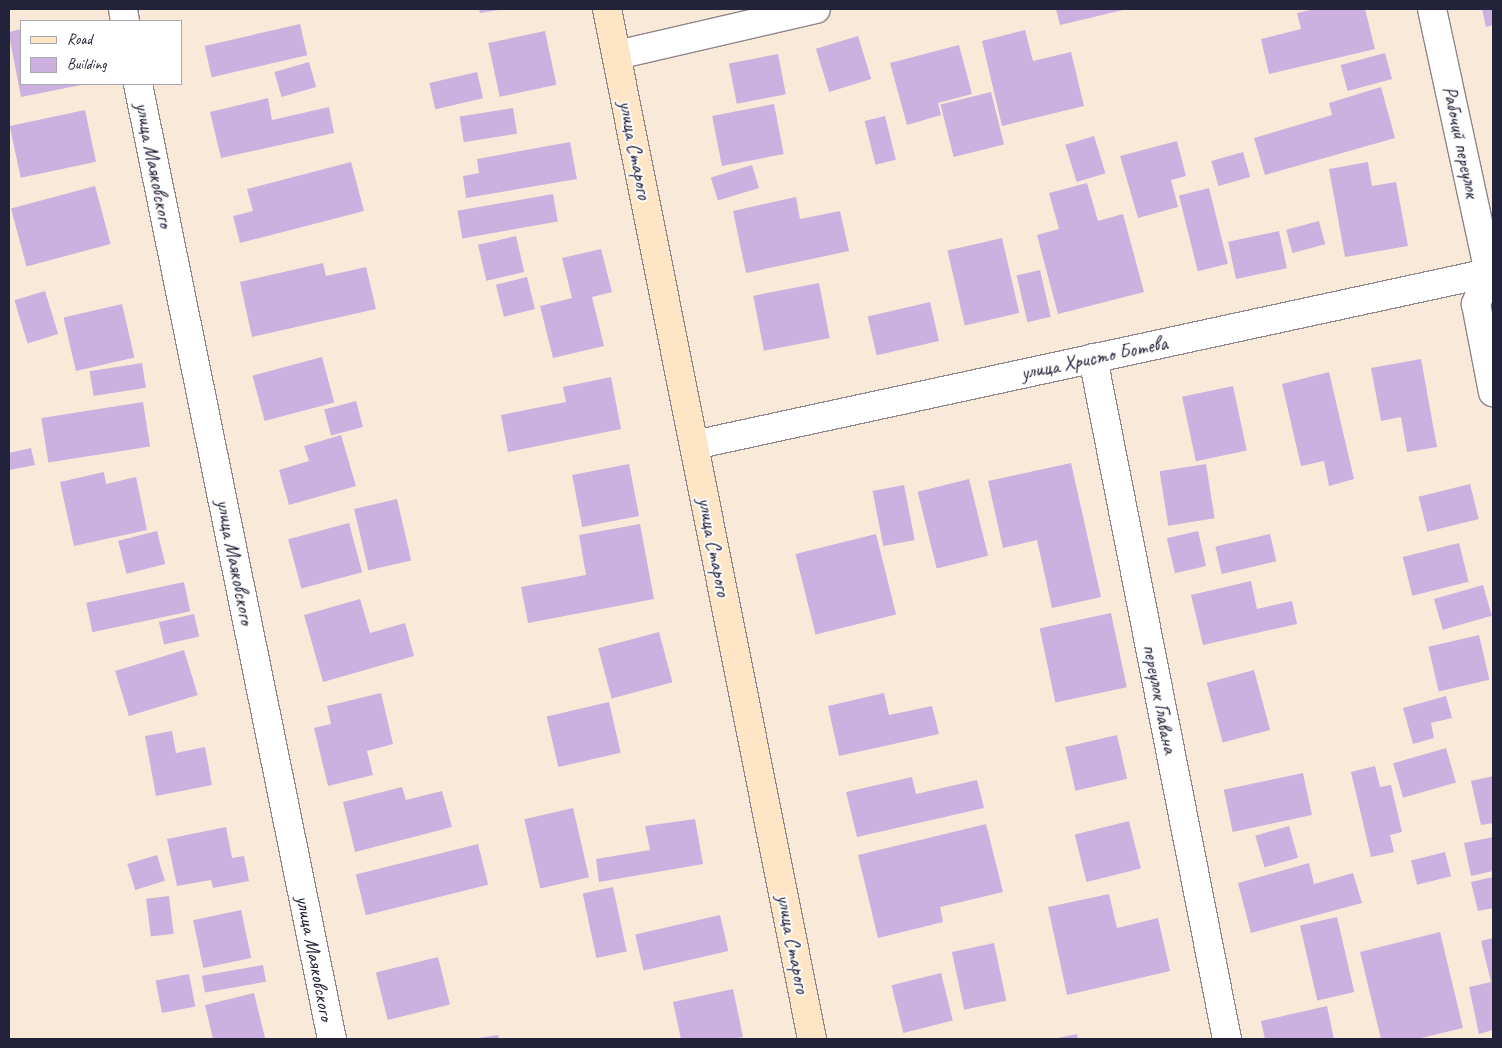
<!DOCTYPE html>
<html>
<head>
<meta charset="utf-8">
<style>
  body { margin:0 }
  #map { position:relative; width:1502px; height:1048px; overflow:hidden; background:#f9e9d8; font-family:Caveat,sans-serif }
  div>[style] { position:absolute }
  .building>* { inset:0; background:#ccb1e0; transform-origin:0 0 }
  .roads { filter:drop-shadow(1px 0 #8e868a) drop-shadow(-1px 0 #8e868a) drop-shadow(0 1px #8e868a) drop-shadow(0 -1px #8e868a) }
  .street>* { height:28px; margin:-14px; padding:0 14px; transform-origin:14px; border-radius:14px; background:#fff }
  .secondary>* { height:28px; margin:-14px; padding:0 14px; transform-origin:14px; border-radius:14px; background:#fde5c5 }
  span { translate:-50% -50%; white-space:nowrap; text-align:center; line-height:1.15; -webkit-text-stroke:4px #fff; paint-order:stroke }
  .street-label { font-size:20px; color:#22223b }
  .frame { position:absolute; inset:0; border:10px solid #22223b; pointer-events:none }
  .legend { position:absolute; left:20px; top:20px; width:162px; height:65px; box-sizing:border-box; background:#fff; border:1px solid #a7a7b1; margin:0; padding:6px 9px; list-style:none; font-size:15px; color:#22223b }
  .legend li { display:flex; align-items:center; gap:10px; height:25px }
  .legend b { width:25px; border:1px solid #a7a7b1 }
</style>
</head>
<body>
<div id="map">
  <div class="building">
    <i style="clip-path:polygon(479px 9px,499px 9px,499px 10px,480px 13px)"></i>
    <i style="clip-path:polygon(1056px 9px,1123px 9px,1123px 10px,1060px 25px)"></i>
    <i style="clip-path:polygon(1315px 9px,1365px 9px,1375px 49px,1269px 74px,1261px 39px,1301px 29px,1297px 13px)"></i>
    <i style="clip-path:polygon(1482px 9px,1493px 9px,1493px 25px,1486px 27px)"></i>
    <i style="left:300px;top:24px;width:32px;height:98px;rotate:77deg"></i>
    <i style="clip-path:polygon(21px 29px,21px 84px,81px 85px,21px 97px,9px 35px,9px 32px)"></i>
    <i style="clip-path:polygon(1025px 30px,1033px 61px,1071px 52px,1084px 106px,1002px 126px,982px 41px)"></i>
    <i style="left:545px;top:31px;width:55px;height:58px;rotate:78deg"></i>
    <i style="left:858px;top:36px;width:45px;height:44px;rotate:73deg"></i>
    <i style="clip-path:polygon(959px 45px,972px 94px,938px 103px,941px 115px,907px 125px,890px 63px)"></i>
    <i style="left:1385px;top:53px;width:27px;height:46px;rotate:75deg"></i>
    <i style="left:778px;top:54px;width:41px;height:50px;rotate:79deg"></i>
    <i style="left:309px;top:62px;width:26px;height:36px;rotate:74deg"></i>
    <i style="left:477px;top:72px;width:27px;height:49px;rotate:77deg"></i>
    <i style="clip-path:polygon(1381px 87px,1395px 138px,1265px 175px,1254px 138px,1332px 115px,1329px 103px)"></i>
    <i style="left:991px;top:92px;width:54px;height:52px;rotate:76deg"></i>
    <i style="clip-path:polygon(268px 98px,272px 120px,329px 107px,334px 133px,221px 158px,210px 112px)"></i>
    <i style="left:774px;top:104px;width:51px;height:63px;rotate:79deg"></i>
    <i style="left:513px;top:108px;width:26px;height:54px;rotate:81deg"></i>
    <i style="left:85px;top:110px;width:53px;height:77px;rotate:78deg"></i>
    <i style="left:885px;top:116px;width:45px;height:21px;rotate:76deg"></i>
    <i style="left:1094px;top:136px;width:39px;height:30px;rotate:73deg"></i>
    <i style="clip-path:polygon(1177px 141px,1186px 176px,1171px 180px,1178px 207px,1138px 218px,1120px 156px)"></i>
    <i style="clip-path:polygon(570px 142px,577px 179px,466px 198px,463px 176px,479px 173px,477px 159px)"></i>
    <i style="left:1243px;top:152px;width:26px;height:33px;rotate:74deg"></i>
    <i style="clip-path:polygon(351px 162px,364px 211px,240px 243px,233px 216px,253px 211px,247px 189px)"></i>
    <i style="clip-path:polygon(1368px 162px,1372px 186px,1396px 182px,1408px 246px,1345px 257px,1329px 169px)"></i>
    <i style="left:752px;top:165px;width:24px;height:43px;rotate:73deg"></i>
    <i style="clip-path:polygon(1087px 183px,1098px 221px,1123px 214px,1144px 292px,1058px 314px,1037px 235px,1059px 229px,1049px 193px)"></i>
    <i style="left:95px;top:186px;width:60px;height:87px;rotate:75deg"></i>
    <i style="left:1209px;top:188px;width:78px;height:31px;rotate:76deg"></i>
    <i style="left:553px;top:194px;width:28px;height:97px;rotate:80deg"></i>
    <i style="clip-path:polygon(796px 197px,800px 219px,840px 211px,849px 251px,746px 273px,733px 211px)"></i>
    <i style="left:1319px;top:221px;width:24px;height:34px;rotate:75deg"></i>
    <i style="left:1279px;top:231px;width:38px;height:52px;rotate:78deg"></i>
    <i style="left:516px;top:236px;width:37px;height:39px;rotate:77deg"></i>
    <i style="left:1002px;top:238px;width:77px;height:56px;rotate:77deg"></i>
    <i style="clip-path:polygon(601px 249px,612px 292px,592px 297px,604px 346px,553px 358px,540px 306px,572px 298px,562px 258px)"></i>
    <i style="clip-path:polygon(323px 263px,326px 276px,366px 267px,376px 309px,252px 337px,240px 282px)"></i>
    <i style="left:1040px;top:270px;width:48px;height:24px;rotate:77deg"></i>
    <i style="left:527px;top:277px;width:33px;height:32px;rotate:76deg"></i>
    <i style="left:819px;top:283px;width:56px;height:67px;rotate:79deg"></i>
    <i style="left:45px;top:291px;width:45px;height:32px;rotate:73deg"></i>
    <i style="left:930px;top:302px;width:40px;height:64px;rotate:77deg"></i>
    <i style="left:122px;top:304px;width:55px;height:60px;rotate:77deg"></i>
    <i style="left:322px;top:357px;width:47px;height:72px;rotate:75deg"></i>
    <i style="clip-path:polygon(1421px 359px,1437px 447px,1407px 452px,1401px 417px,1381px 421px,1371px 368px)"></i>
    <i style="left:142px;top:363px;width:25px;height:53px;rotate:81deg"></i>
    <i style="clip-path:polygon(1329px 372px,1354px 479px,1329px 486px,1324px 461px,1301px 466px,1282px 384px)"></i>
    <i style="clip-path:polygon(611px 377px,621px 429px,508px 452px,501px 415px,566px 402px,563px 387px)"></i>
    <i style="left:1233px;top:386px;width:66px;height:52px;rotate:78deg"></i>
    <i style="left:356px;top:401px;width:27px;height:33px;rotate:75deg"></i>
    <i style="left:143px;top:402px;width:45px;height:103px;rotate:81deg"></i>
    <i style="clip-path:polygon(341px 435px,356px 486px,289px 505px,279px 470px,309px 461px,304px 446px)"></i>
    <i style="clip-path:polygon(31px 448px,35px 465px,9px 470px,9px 453px)"></i>
    <i style="clip-path:polygon(1071px 463px,1101px 597px,1052px 608px,1037px 540px,1003px 548px,988px 481px)"></i>
    <i style="left:629px;top:464px;width:53px;height:58px;rotate:79deg"></i>
    <i style="left:1206px;top:464px;width:55px;height:47px;rotate:81deg"></i>
    <i style="clip-path:polygon(104px 472px,106px 484px,136px 477px,147px 530px,74px 546px,60px 482px)"></i>
    <i style="left:969px;top:479px;width:79px;height:53px;rotate:76deg"></i>
    <i style="left:1470px;top:484px;width:36px;height:53px;rotate:76deg"></i>
    <i style="left:904px;top:485px;width:56px;height:32px;rotate:79deg"></i>
    <i style="left:397px;top:499px;width:63px;height:44px;rotate:77deg"></i>
    <i style="left:349px;top:523px;width:51px;height:63px;rotate:75deg"></i>
    <i style="clip-path:polygon(640px 524px,654px 599px,528px 623px,521px 587px,586px 575px,579px 535px)"></i>
    <i style="left:157px;top:531px;width:34px;height:40px;rotate:76deg"></i>
    <i style="left:1198px;top:531px;width:36px;height:32px;rotate:77deg"></i>
    <i style="left:876px;top:534px;width:83px;height:83px;rotate:76deg"></i>
    <i style="left:1270px;top:534px;width:28px;height:56px;rotate:77deg"></i>
    <i style="left:1459px;top:543px;width:40px;height:58px;rotate:76deg"></i>
    <i style="clip-path:polygon(1251px 581px,1257px 609px,1292px 601px,1297px 624px,1203px 645px,1191px 595px)"></i>
    <i style="left:184px;top:582px;width:30px;height:100px;rotate:78deg"></i>
    <i style="left:1483px;top:585px;width:32px;height:51px;rotate:74deg"></i>
    <i style="clip-path:polygon(360px 599px,370px 633px,405px 623px,414px 656px,323px 682px,304px 615px)"></i>
    <i style="left:1111px;top:613px;width:76px;height:73px;rotate:78deg"></i>
    <i style="left:194px;top:614px;width:23px;height:36px;rotate:77deg"></i>
    <i style="left:659px;top:632px;width:52px;height:63px;rotate:75deg"></i>
    <i style="left:1479px;top:635px;width:46px;height:52px;rotate:77deg"></i>
    <i style="left:184px;top:650px;width:47px;height:72px;rotate:73deg"></i>
    <i style="left:1254px;top:670px;width:62px;height:49px;rotate:75deg"></i>
    <i style="clip-path:polygon(381px 693px,393px 744px,367px 751px,373px 775px,328px 786px,314px 728px,331px 724px,327px 706px)"></i>
    <i style="clip-path:polygon(884px 693px,889px 715px,932px 706px,939px 734px,839px 756px,828px 706px)"></i>
    <i style="clip-path:polygon(1446px 696px,1452px 718px,1431px 723px,1434px 738px,1413px 744px,1403px 708px)"></i>
    <i style="left:609px;top:702px;width:52px;height:64px;rotate:77deg"></i>
    <i style="clip-path:polygon(172px 731px,176px 753px,205px 747px,212px 785px,156px 796px,145px 736px)"></i>
    <i style="left:1117px;top:735px;width:45px;height:53px;rotate:77deg"></i>
    <i style="left:1446px;top:748px;width:36px;height:55px;rotate:74deg"></i>
    <i style="clip-path:polygon(1375px 766px,1380px 787px,1391px 785px,1402px 832px,1390px 835px,1394px 852px,1371px 857px,1351px 772px)"></i>
    <i style="left:1303px;top:773px;width:43px;height:81px;rotate:78deg"></i>
    <i style="clip-path:polygon(1493px 776px,1493px 823px,1481px 825px,1471px 781px)"></i>
    <i style="clip-path:polygon(912px 777px,916px 794px,977px 780px,984px 808px,857px 837px,846px 792px)"></i>
    <i style="clip-path:polygon(402px 787px,406px 800px,442px 791px,452px 827px,355px 852px,343px 802px)"></i>
    <i style="left:573px;top:808px;width:71px;height:50px;rotate:77deg"></i>
    <i style="clip-path:polygon(695px 819px,703px 864px,599px 882px,596px 859px,650px 850px,645px 826px)"></i>
    <i style="left:1129px;top:821px;width:49px;height:56px;rotate:76deg"></i>
    <i style="clip-path:polygon(986px 824px,1003px 892px,940px 907px,943px 922px,878px 938px,858px 855px)"></i>
    <i style="left:1289px;top:826px;width:33px;height:35px;rotate:74deg"></i>
    <i style="clip-path:polygon(226px 827px,232px 858px,244px 856px,249px 881px,213px 888px,211px 880px,177px 886px,167px 839px)"></i>
    <i style="clip-path:polygon(1493px 837px,1493px 871px,1471px 876px,1464px 843px)"></i>
    <i style="left:478px;top:844px;width:42px;height:126px;rotate:76deg"></i>
    <i style="left:1445px;top:852px;width:25px;height:35px;rotate:76deg"></i>
    <i style="left:157px;top:855px;width:27px;height:31px;rotate:73deg"></i>
    <i style="clip-path:polygon(1309px 863px,1314px 884px,1353px 873px,1362px 903px,1251px 933px,1238px 883px)"></i>
    <i style="clip-path:polygon(1493px 877px,1493px 908px,1478px 911px,1471px 882px)"></i>
    <i style="left:613px;top:887px;width:66px;height:31px;rotate:78deg"></i>
    <i style="clip-path:polygon(1109px 894px,1117px 928px,1158px 918px,1170px 971px,1067px 995px,1048px 907px)"></i>
    <i style="left:169px;top:896px;width:38px;height:23px;rotate:83deg"></i>
    <i style="left:241px;top:910px;width:49px;height:49px;rotate:78deg"></i>
    <i style="left:720px;top:915px;width:37px;height:87px;rotate:77deg"></i>
    <i style="left:1337px;top:917px;width:77px;height:38px;rotate:77deg"></i>
    <i style="clip-path:polygon(1440px 932px,1463px 1028px,1417px 1039px,1381px 1039px,1360px 952px)"></i>
    <i style="clip-path:polygon(1493px 938px,1493px 1030px,1479px 1034px,1469px 987px,1491px 982px,1481px 941px)"></i>
    <i style="left:994px;top:943px;width:59px;height:43px;rotate:78deg"></i>
    <i style="left:438px;top:957px;width:49px;height:64px;rotate:76deg"></i>
    <i style="left:263px;top:965px;width:17px;height:62px;rotate:80deg"></i>
    <i style="left:941px;top:973px;width:49px;height:51px;rotate:76deg"></i>
    <i style="left:189px;top:974px;width:33px;height:34px;rotate:79deg"></i>
    <i style="clip-path:polygon(733px 989px,743px 1037px,730px 1039px,681px 1039px,673px 1002px)"></i>
    <i style="clip-path:polygon(254px 993px,265px 1038px,213px 1039px,205px 1005px)"></i>
    <i style="clip-path:polygon(1327px 1006px,1334px 1039px,1265px 1039px,1261px 1021px)"></i>
    <i style="clip-path:polygon(1077px 1034px,1078px 1039px,1058px 1039px,1058px 1038px)"></i>
    <i style="clip-path:polygon(498px 1035px,499px 1039px,480px 1039px,479px 1038px)"></i>
  </div>
  <div class="roads">
    <div class="street">
      <i style="left:123px;top:9px;width:12px;rotate:81deg"></i>
      <i style="left:1432px;top:9px;width:270px;rotate:77.8deg"></i>
      <i style="left:1489px;top:273px;width:34px;rotate:113deg"></i>
      <i style="left:1476px;top:304px;width:90px;rotate:79.1deg"></i>
      <i style="left:617px;top:55px;width:204px;rotate:-13deg"></i>
      <i style="left:138px;top:84px;width:975px;rotate:78.52deg"></i>
      <i style="left:1093px;top:358px;width:694px;rotate:78.87deg"></i>
      <i style="left:694px;top:445px;width:818px;rotate:-12.22deg"></i>
    </div>
    <div class="secondary">
      <i style="left:607px;top:9px;width:1050px;rotate:78.74deg"></i>
    </div>
  </div>
  <div class="street-label">
    <span style="left:1461px;top:142px;rotate:78deg">Рабочий переулок</span>
    <span style="left:635px;top:150px;rotate:79deg">улица Старого</span>
    <span style="left:154px;top:165px;rotate:79deg">улица Маяковского</span>
    <span style="left:1094px;top:358px;rotate:-12deg">улица Христо Ботева</span>
    <span style="left:714px;top:547px;rotate:79deg">улица Старого</span>
    <span style="left:235px;top:562px;rotate:79deg">улица Маяковского</span>
    <span style="left:1160px;top:699px;rotate:79deg">переулок Главана</span>
    <span style="left:793px;top:944px;rotate:79deg">улица Старого</span>
    <span style="left:315px;top:958px;rotate:79deg">улица Маяковского</span>
  </div>
  <div class="frame"></div>
  <ul class="legend">
  <li><b style="height:6px;background:#fde5c5"></b>Road</li>
  <li><b style="height:14px;background:#ccb1e0"></b>Building</li>
  </ul>
</div>
</body>
</html>
